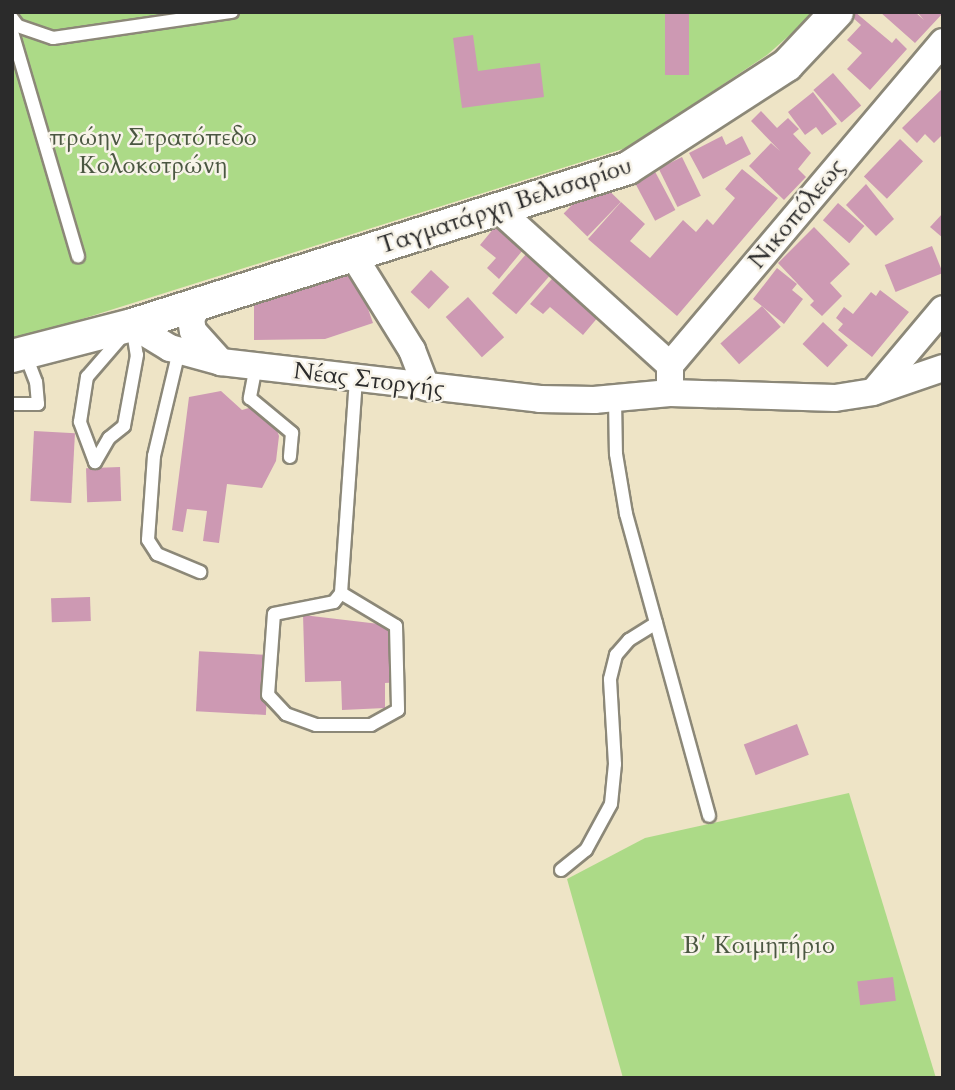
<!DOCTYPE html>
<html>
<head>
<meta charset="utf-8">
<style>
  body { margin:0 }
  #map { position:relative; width:955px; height:1090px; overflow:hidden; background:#eee4c6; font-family:Cardo,serif }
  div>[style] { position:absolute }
  .green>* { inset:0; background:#acda87 }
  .building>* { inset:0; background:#cd99b3; transform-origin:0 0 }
  .roads { filter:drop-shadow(2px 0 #8c8878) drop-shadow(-2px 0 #8c8878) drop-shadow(0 2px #8c8878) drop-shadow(0 -2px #8c8878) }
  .service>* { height:12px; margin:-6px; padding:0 6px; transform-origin:6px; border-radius:6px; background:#fff }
  .minor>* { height:26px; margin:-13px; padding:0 13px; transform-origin:13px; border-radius:13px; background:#fff }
  .tertiary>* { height:32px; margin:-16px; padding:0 16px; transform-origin:16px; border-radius:16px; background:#fff }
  span { translate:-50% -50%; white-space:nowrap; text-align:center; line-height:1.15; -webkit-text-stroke:5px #f7f3e8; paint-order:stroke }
  .park-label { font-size:24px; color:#4b5742 }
  .street-label { font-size:24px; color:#2b2b2b }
  .frame { position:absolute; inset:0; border:14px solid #2b2b2b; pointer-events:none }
</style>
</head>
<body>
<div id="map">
  <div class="green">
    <i style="clip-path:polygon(12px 12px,816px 12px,767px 55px,629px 147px,12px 341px)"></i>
    <i style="clip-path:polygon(849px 793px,936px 1078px,623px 1078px,567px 879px,645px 838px)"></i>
  </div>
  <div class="building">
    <i style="left:665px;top:12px;width:24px;height:63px"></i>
    <i style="clip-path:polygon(855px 12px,892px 43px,896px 38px,907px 49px,870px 90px,847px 69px,862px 53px,847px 40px,861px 25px,851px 16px)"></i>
    <i style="clip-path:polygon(880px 12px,915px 12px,924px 20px,917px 12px,943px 13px,915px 43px)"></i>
    <i style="clip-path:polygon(473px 35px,478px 71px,540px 63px,544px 97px,462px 108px,453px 38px)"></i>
    <i style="left:833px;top:73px;width:43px;height:26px;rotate:49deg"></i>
    <i style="clip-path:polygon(943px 88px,943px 134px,934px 143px,925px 134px,917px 143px,902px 128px)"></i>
    <i style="clip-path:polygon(813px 92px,837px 124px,822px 135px,816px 127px,805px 135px,788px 112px)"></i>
    <i style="clip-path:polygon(761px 111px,777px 128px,788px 118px,799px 129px,793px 134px,811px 153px,798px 169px,806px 177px,784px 200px,749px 166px,771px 143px,780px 151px,751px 121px)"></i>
    <i style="clip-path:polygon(722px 136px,726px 145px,742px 136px,751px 154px,703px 179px,689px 153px)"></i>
    <i style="left:900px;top:139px;width:32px;height:52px;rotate:44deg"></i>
    <i style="left:682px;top:157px;width:43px;height:26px;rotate:64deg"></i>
    <i style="left:651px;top:164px;width:52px;height:23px;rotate:62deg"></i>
    <i style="clip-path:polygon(742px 169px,778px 198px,677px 316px,588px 239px,621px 202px,645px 224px,630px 241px,650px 258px,683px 220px,696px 232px,707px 219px,713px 225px,735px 198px,725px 189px)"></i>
    <i style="left:597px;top:179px;width:33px;height:48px;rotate:44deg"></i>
    <i style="clip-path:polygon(866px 184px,894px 219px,876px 236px,846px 205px)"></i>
    <i style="left:838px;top:203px;width:35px;height:23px;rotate:41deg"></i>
    <i style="clip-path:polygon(943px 213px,943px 238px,930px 227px)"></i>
    <i style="clip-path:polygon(499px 222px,527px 245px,499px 279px,487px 268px,496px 258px,480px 245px)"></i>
    <i style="clip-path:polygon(814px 227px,850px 264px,830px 283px,842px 296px,822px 316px,810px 305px,814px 301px,778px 263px)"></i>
    <i style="left:534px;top:245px;width:32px;height:64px;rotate:41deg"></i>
    <i style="left:932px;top:246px;width:29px;height:51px;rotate:68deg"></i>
    <i style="clip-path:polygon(352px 263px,373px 323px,325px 339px,254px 340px,254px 296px)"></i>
    <i style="clip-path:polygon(777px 268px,797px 284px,792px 290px,803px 299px,784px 324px,753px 299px)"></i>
    <i style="left:431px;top:270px;width:25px;height:30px;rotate:43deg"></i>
    <i style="clip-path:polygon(558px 272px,604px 310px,583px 335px,550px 307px,543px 314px,530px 304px)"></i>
    <i style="clip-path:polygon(880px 290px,909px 312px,872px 357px,838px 330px,843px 324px,836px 318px,844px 307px,853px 314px,871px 292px,876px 296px)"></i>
    <i style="left:468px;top:297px;width:54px;height:30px;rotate:48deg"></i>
    <i style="left:762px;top:306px;width:28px;height:56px;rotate:48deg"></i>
    <i style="left:823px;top:322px;width:34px;height:30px;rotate:43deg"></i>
    <i style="clip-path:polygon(221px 391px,242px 410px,259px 405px,272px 416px,279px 436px,276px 461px,262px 488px,227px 484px,219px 543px,203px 541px,207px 511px,187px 509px,183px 532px,172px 530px,189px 397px)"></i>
    <i style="left:34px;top:431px;width:41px;height:70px;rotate:3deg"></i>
    <i style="left:120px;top:467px;width:34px;height:34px;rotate:88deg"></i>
    <i style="left:90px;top:597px;width:24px;height:39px;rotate:88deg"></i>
    <i style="clip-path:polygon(303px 615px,396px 626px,400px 682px,385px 683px,385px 708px,342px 710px,341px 681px,305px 682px)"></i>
    <i style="left:269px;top:655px;width:60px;height:70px;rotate:93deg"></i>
    <i style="left:797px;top:724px;width:33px;height:57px;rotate:69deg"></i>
    <i style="left:893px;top:977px;width:24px;height:36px;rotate:83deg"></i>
  </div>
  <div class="roads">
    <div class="service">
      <i style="left:12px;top:18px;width:10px;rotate:53deg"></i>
      <i style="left:18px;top:26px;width:37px;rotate:19deg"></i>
      <i style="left:53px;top:38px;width:181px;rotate:-8.3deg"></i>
      <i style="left:12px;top:32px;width:234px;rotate:73.6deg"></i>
      <i style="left:132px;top:325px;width:30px;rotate:81deg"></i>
      <i style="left:137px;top:355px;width:72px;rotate:100.4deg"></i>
      <i style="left:124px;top:426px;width:19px;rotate:141deg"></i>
      <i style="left:109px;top:438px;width:28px;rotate:120deg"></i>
      <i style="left:95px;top:462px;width:43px;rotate:-110.6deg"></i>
      <i style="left:80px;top:422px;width:46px;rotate:-81.2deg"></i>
      <i style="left:87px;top:377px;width:69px;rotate:-49.1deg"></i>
      <i style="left:179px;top:351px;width:108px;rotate:103.4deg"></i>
      <i style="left:154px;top:456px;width:84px;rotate:94.1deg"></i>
      <i style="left:148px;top:540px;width:17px;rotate:57deg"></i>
      <i style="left:157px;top:554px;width:47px;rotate:22.7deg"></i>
      <i style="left:256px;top:366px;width:33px;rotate:101deg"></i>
      <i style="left:250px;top:398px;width:55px;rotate:39.8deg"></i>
      <i style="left:292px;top:433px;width:24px;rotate:95deg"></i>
      <i style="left:615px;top:399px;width:55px;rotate:89deg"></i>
      <i style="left:616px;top:454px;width:61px;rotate:80.5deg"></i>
      <i style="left:626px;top:514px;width:313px;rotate:74.6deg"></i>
      <i style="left:12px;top:404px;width:26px"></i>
      <i style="left:38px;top:404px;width:22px;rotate:-95deg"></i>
      <i style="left:36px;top:382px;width:30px;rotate:-111deg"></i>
      <i style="left:341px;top:593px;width:64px;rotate:31deg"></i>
      <i style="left:396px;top:626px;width:84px;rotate:88.6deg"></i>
      <i style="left:398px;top:710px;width:31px;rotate:151deg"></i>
      <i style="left:371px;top:725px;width:55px;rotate:180deg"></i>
      <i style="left:316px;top:725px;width:32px;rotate:-160deg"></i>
      <i style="left:286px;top:714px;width:26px;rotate:-133deg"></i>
      <i style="left:268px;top:695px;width:81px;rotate:-85.8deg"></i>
      <i style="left:274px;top:614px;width:61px;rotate:-11.3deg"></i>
      <i style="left:334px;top:602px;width:11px;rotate:-52deg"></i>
      <i style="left:341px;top:593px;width:216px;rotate:-86deg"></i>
      <i style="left:561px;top:870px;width:32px;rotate:-39deg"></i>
      <i style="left:586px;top:850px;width:52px;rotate:-61.5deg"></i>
      <i style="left:611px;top:804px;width:40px;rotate:-84.3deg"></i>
      <i style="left:615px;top:764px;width:85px;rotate:-93.4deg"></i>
      <i style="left:610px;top:679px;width:25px;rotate:-76deg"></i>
      <i style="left:616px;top:655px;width:20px;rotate:-49deg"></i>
      <i style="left:629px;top:640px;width:32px;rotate:-32deg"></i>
    </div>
    <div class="minor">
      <i style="left:498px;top:209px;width:232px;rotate:42.2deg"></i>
      <i style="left:353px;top:255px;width:112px;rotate:58.2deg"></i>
      <i style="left:412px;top:350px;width:40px;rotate:69deg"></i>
      <i style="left:210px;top:300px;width:15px;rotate:152deg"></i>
      <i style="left:197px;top:307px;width:13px;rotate:117deg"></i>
      <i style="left:191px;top:319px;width:12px;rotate:81deg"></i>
      <i style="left:193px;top:331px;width:42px;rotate:47.9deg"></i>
      <i style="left:132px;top:325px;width:44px;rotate:31.2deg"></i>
      <i style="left:170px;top:348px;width:53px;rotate:15.4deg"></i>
      <i style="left:221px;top:362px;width:321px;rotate:6.6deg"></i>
      <i style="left:540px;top:399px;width:54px;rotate:1.1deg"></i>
      <i style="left:594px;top:400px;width:76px;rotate:-5.3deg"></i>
      <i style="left:670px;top:393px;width:165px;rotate:1.7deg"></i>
      <i style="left:835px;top:398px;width:38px;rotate:-9deg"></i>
      <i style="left:873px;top:392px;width:74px;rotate:-18.9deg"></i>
      <i style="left:874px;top:391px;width:107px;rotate:-49.9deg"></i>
      <i style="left:670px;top:393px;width:28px;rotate:-90deg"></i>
      <i style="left:670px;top:365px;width:423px;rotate:-49.8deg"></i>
    </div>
    <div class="tertiary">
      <i style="left:12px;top:356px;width:124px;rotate:-14.5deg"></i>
      <i style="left:132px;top:325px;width:520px;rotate:-17.56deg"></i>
      <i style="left:628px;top:168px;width:189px;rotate:-32.9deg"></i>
      <i style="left:787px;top:65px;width:73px;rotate:-46.7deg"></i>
    </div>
  </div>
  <div class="park-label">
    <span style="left:153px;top:152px">πρώην Στρατόπεδο<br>Κολοκοτρώνη</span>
    <span style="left:759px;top:946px">Β΄ Κοιμητήριο</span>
  </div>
  <div class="street-label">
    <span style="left:505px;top:206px;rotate:-18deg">Ταγματάρχη Βελισαρίου</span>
    <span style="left:797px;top:214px;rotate:-50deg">Νικοπόλεως</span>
    <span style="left:369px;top:380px;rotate:7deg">Νέας Στοργής</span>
  </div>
  <div class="frame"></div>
</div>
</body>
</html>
